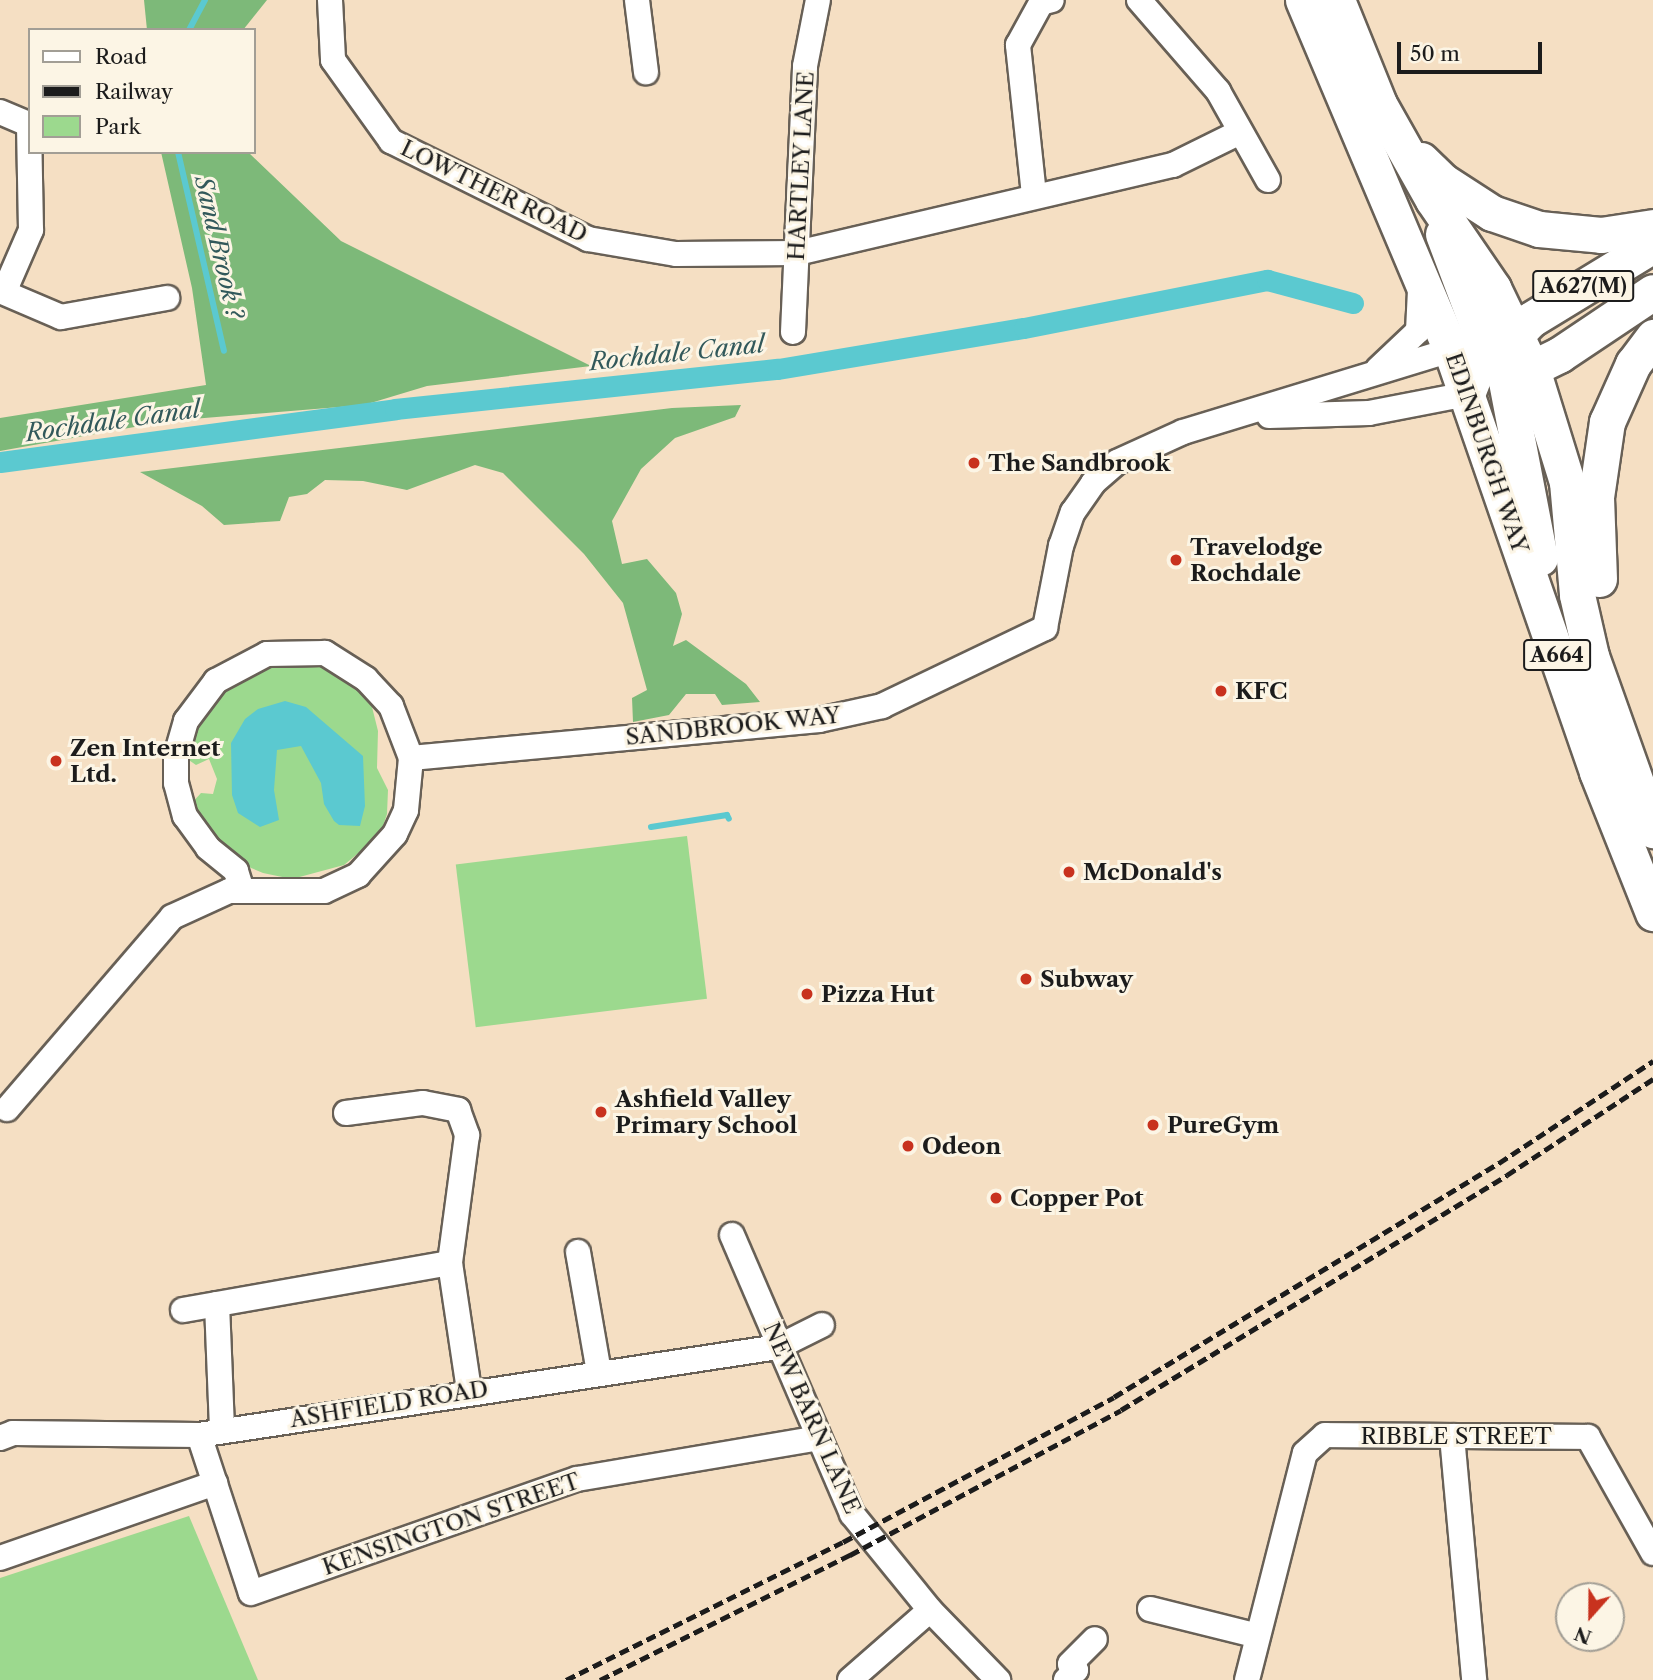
<!DOCTYPE html>
<html>
<head>
<meta charset="utf-8">
<style>
  body { margin:0 }
  #map { position:relative; width:1653px; height:1680px; overflow:hidden; background:#f5dfc3; font-family:"Libre Caslon Text",serif }
  div>[style] { position:absolute }
  .green>* { inset:0; background:#9cd98e; transform-origin:0 0 }
  .forest>* { inset:0; background:#7db979 }
  .water>* { inset:0; background:#5bc9d0 }
  .stream>* { height:6px; margin:-3px; padding:0 3px; transform-origin:3px; border-radius:3px; background:#5bc9d0 }
  .canal>* { height:21px; margin:-10.5px; padding:0 10.5px; transform-origin:10.5px; border-radius:10.5px; background:#5bc9d0 }
  .roads { filter:drop-shadow(2px 0 #686056) drop-shadow(-2px 0 #686056) drop-shadow(0 2px #686056) drop-shadow(0 -2px #686056) }
  .minor>* { height:24px; margin:-12px; padding:0 12px; transform-origin:12px; border-radius:12px; background:#fff }
  .highway>* { height:35px; margin:-17.5px; padding:0 17.5px; transform-origin:17.5px; border-radius:17.5px; background:#fff }
  .rail>* { height:5px; margin-top:-2.5px; transform-origin:0; background:repeating-linear-gradient(90deg,#1c1c1c 0 10px,transparent 0 15px) }
  .dots>* { width:19px; height:19px; translate:-50% -50%; box-sizing:border-box; border:4px solid #fcf5e5; border-radius:50% }
  span { translate:-50% -50%; white-space:nowrap; text-align:center; line-height:1.15; -webkit-text-stroke:6px #fcf5e5; paint-order:stroke }
  .shield-label span { padding:2px 5px; background:#fcf5e5; border:2px solid; border-radius:5px; -webkit-text-stroke-width:0 }
  .shield-label { font-size:21px; color:#1c1c1c; font-weight:700 }
  .street-label { font-size:23px; color:#1c1c1c }
  .poi-label { font-size:23px; color:#1c1c1c; font-weight:700 }
  .left { translate:0 -50%; text-align:left }
  .water-label { font-size:24px; color:#32595b; font-style:italic }
  .legend { position:absolute; left:28px; top:28px; width:228px; height:126px; box-sizing:border-box; background:#fcf5e5; border:2px solid #a29e95; margin:0; padding:9px 12px; list-style:none; font-size:21px; color:#1c1c1c }
  .legend li { display:flex; align-items:center; gap:14px; height:35px }
  .legend b { width:35px; border:2px solid #a29e95 }
  .north { position:absolute; left:1555px; top:1582px; width:70px; height:70px; box-sizing:border-box; background:#fcf5e5; border:2px solid #a29e95; border-radius:50%; rotate:201deg; font-size:19px; font-weight:700; line-height:28px; text-align:center; color:#1c1c1c }
  .north::after { content:''; display:block; margin:auto; width:24px; height:32px; background:#c8321e; clip-path:polygon(50% 0,100% 100%,50% 72%,0 100%) }
  .scale { position:absolute; left:1397px; top:42px; width:145px; height:32px; box-sizing:border-box; border:4px solid #1c1c1c; border-top:0; padding-left:9px; font-size:21px; line-height:24px; white-space:nowrap; color:#1c1c1c; -webkit-text-stroke:5px #fcf5e5; paint-order:stroke }
</style>
</head>
<body>
<div id="map">
  <div class="green">
    <i style="clip-path:polygon(313px 662px,345px 675px,370px 699px,378px 731px,377px 768px,388px 790px,387px 814px,380px 835px,344px 865px,292px 879px,263px 873px,230px 859px,190px 805px,201px 793px,213px 794px,217px 779px,209px 759px,196px 765px,183px 756px,200px 718px,221px 687px,273px 665px)"></i>
    <i style="left:687px;top:836px;width:164px;height:233px;rotate:83deg"></i>
    <i style="clip-path:polygon(189px 1516px,258px 1680px,0 1680px,0 1578px)"></i>
  </div>
  <div class="forest">
    <i style="clip-path:polygon(144px 0,267px 0,243px 30px,147px 30px)"></i>
    <i style="clip-path:polygon(161px 152px,248px 152px,341px 241px,591px 366px,427px 386px,364px 405px,168px 421px,0 451px,0 418px,206px 385px,192px 288px)"></i>
    <i style="clip-path:polygon(741px 405px,735px 417px,675px 438px,641px 469px,612px 521px,622px 564px,647px 559px,676px 593px,682px 614px,673px 646px,686px 640px,746px 684px,760px 702px,722px 705px,715px 694px,686px 694px,669px 715px,633px 722px,632px 698px,647px 690px,623px 603px,584px 554px,503px 473px,475px 465px,407px 490px,363px 481px,325px 480px,307px 494px,289px 497px,280px 521px,224px 525px,202px 506px,140px 472px,672px 408px)"></i>
  </div>
  <div class="water">
    <i style="clip-path:polygon(285px 701px,306px 707px,363px 756px,365px 806px,360px 826px,339px 825px,334px 821px,324px 804px,321px 783px,301px 746px,277px 750px,274px 790px,279px 820px,260px 827px,238px 813px,232px 795px,231px 743px,245px 719px,258px 709px)"></i>
  </div>
  <div class="stream">
    <i style="left:189px;top:30px;width:34px;rotate:-62deg"></i>
    <i style="left:178px;top:152px;width:204px;rotate:77deg"></i>
    <i style="left:651px;top:827px;width:77px;rotate:-9deg"></i>
    <i style="left:727px;top:815px;width:4px;rotate:63deg"></i>
  </div>
  <div class="canal">
    <i style="left:0;top:462px;width:399px;rotate:-7.6deg"></i>
    <i style="left:395px;top:409px;width:385px;rotate:-6deg"></i>
    <i style="left:778px;top:369px;width:249px;rotate:-9.5deg"></i>
    <i style="left:1024px;top:328px;width:248px;rotate:-11.2deg"></i>
    <i style="left:1267px;top:280px;width:89px;rotate:15deg"></i>
  </div>
  <div class="roads">
    <div class="minor">
      <i style="left:330px;top:0;width:60px;rotate:87.1deg"></i>
      <i style="left:333px;top:60px;width:100px;rotate:54.4deg"></i>
      <i style="left:391px;top:141px;width:220px;rotate:26.4deg"></i>
      <i style="left:588px;top:239px;width:89px;rotate:9.7deg"></i>
      <i style="left:676px;top:254px;width:121px;rotate:-0.5deg"></i>
      <i style="left:797px;top:253px;width:386px;rotate:-13.2deg"></i>
      <i style="left:1173px;top:165px;width:75px;rotate:-26.2deg"></i>
      <i style="left:637px;top:0;width:73px;rotate:82.9deg"></i>
      <i style="left:1139px;top:0;width:121px;rotate:49deg"></i>
      <i style="left:1218px;top:91px;width:102px;rotate:60.7deg"></i>
      <i style="left:0;top:112px;width:33px;rotate:23deg"></i>
      <i style="left:1034px;top:195px;width:151px;rotate:-96.1deg"></i>
      <i style="left:1018px;top:45px;width:48px;rotate:-61.3deg"></i>
      <i style="left:1041px;top:3px;width:11px;rotate:-15deg"></i>
      <i style="left:0;top:289px;width:10px;rotate:-37deg"></i>
      <i style="left:8px;top:283px;width:58px;rotate:-66.5deg"></i>
      <i style="left:31px;top:230px;width:105px;rotate:-91.1deg"></i>
      <i style="left:0;top:291px;width:66px;rotate:23.1deg"></i>
      <i style="left:61px;top:317px;width:108px;rotate:-10.2deg"></i>
      <i style="left:793px;top:332px;width:266px;rotate:-87.4deg"></i>
      <i style="left:805px;top:66px;width:67px;rotate:-78.9deg"></i>
      <i style="left:1378px;top:369px;width:55px;rotate:-43.5deg"></i>
      <i style="left:1418px;top:331px;width:41px;rotate:-87.2deg"></i>
      <i style="left:1269px;top:416px;width:100px;rotate:-1.7deg"></i>
      <i style="left:1369px;top:413px;width:100px;rotate:-11deg"></i>
      <i style="left:411px;top:758px;width:410px;rotate:-5.3deg"></i>
      <i style="left:819px;top:720px;width:65px;rotate:-12.5deg"></i>
      <i style="left:882px;top:706px;width:181px;rotate:-25.6deg"></i>
      <i style="left:1045px;top:628px;width:84px;rotate:-79deg"></i>
      <i style="left:1061px;top:546px;width:36px;rotate:-71deg"></i>
      <i style="left:1073px;top:512px;width:35px;rotate:-55deg"></i>
      <i style="left:1093px;top:483px;width:32px;rotate:-41deg"></i>
      <i style="left:1117px;top:462px;width:72px;rotate:-24.4deg"></i>
      <i style="left:1183px;top:432px;width:280px;rotate:-17deg"></i>
      <i style="left:7px;top:1109px;width:253px;rotate:-49.3deg"></i>
      <i style="left:172px;top:917px;width:63px;rotate:-24.5deg"></i>
      <i style="left:229px;top:891px;width:95px"></i>
      <i style="left:324px;top:891px;width:38px;rotate:-25deg"></i>
      <i style="left:358px;top:875px;width:55px;rotate:-47.9deg"></i>
      <i style="left:395px;top:834px;width:26px;rotate:-65deg"></i>
      <i style="left:406px;top:810px;width:52px;rotate:-84.5deg"></i>
      <i style="left:411px;top:758px;width:56px;rotate:-111deg"></i>
      <i style="left:391px;top:706px;width:37px;rotate:-133deg"></i>
      <i style="left:366px;top:679px;width:49px;rotate:-147.6deg"></i>
      <i style="left:325px;top:653px;width:58px;rotate:179deg"></i>
      <i style="left:267px;top:654px;width:58px;rotate:152.1deg"></i>
      <i style="left:216px;top:681px;width:50px;rotate:126.9deg"></i>
      <i style="left:186px;top:721px;width:35px;rotate:106deg"></i>
      <i style="left:176px;top:755px;width:28px;rotate:90deg"></i>
      <i style="left:176px;top:783px;width:34px;rotate:75deg"></i>
      <i style="left:185px;top:816px;width:39px;rotate:54deg"></i>
      <i style="left:208px;top:848px;width:36px;rotate:39deg"></i>
      <i style="left:236px;top:871px;width:21px;rotate:73deg"></i>
      <i style="left:346px;top:1113px;width:78px;rotate:-7.4deg"></i>
      <i style="left:423px;top:1103px;width:36px;rotate:11deg"></i>
      <i style="left:458px;top:1110px;width:27px;rotate:70deg"></i>
      <i style="left:467px;top:1135px;width:129px;rotate:97.6deg"></i>
      <i style="left:450px;top:1263px;width:128px;rotate:81.5deg"></i>
      <i style="left:732px;top:1235px;width:304px;rotate:66.7deg"></i>
      <i style="left:852px;top:1514px;width:124px;rotate:50.9deg"></i>
      <i style="left:930px;top:1610px;width:98px;rotate:45.8deg"></i>
      <i style="left:578px;top:1252px;width:122px;rotate:80.1deg"></i>
      <i style="left:217px;top:1304px;width:127px;rotate:87.7deg"></i>
      <i style="left:183px;top:1310px;width:271px;rotate:-10deg"></i>
      <i style="left:199px;top:1435px;width:166px;rotate:71.8deg"></i>
      <i style="left:251px;top:1593px;width:345px;rotate:-19.3deg"></i>
      <i style="left:577px;top:1479px;width:245px;rotate:-9.6deg"></i>
      <i style="left:1452px;top:1436px;width:245px;rotate:84.8deg"></i>
      <i style="left:0;top:1438px;width:14px;rotate:-21deg"></i>
      <i style="left:13px;top:1433px;width:186px;rotate:0.6deg"></i>
      <i style="left:199px;top:1435px;width:586px;rotate:-8.64deg"></i>
      <i style="left:778px;top:1347px;width:49px;rotate:-26.6deg"></i>
      <i style="left:0;top:1558px;width:228px;rotate:-19.2deg"></i>
      <i style="left:1150px;top:1609px;width:111px;rotate:14deg"></i>
      <i style="left:850px;top:1680px;width:106px;rotate:-41.2deg"></i>
      <i style="left:1066px;top:1680px;width:14px;rotate:-45deg"></i>
      <i style="left:1076px;top:1670px;width:8px;rotate:-135deg"></i>
      <i style="left:1070px;top:1664px;width:35px;rotate:-45deg"></i>
      <i style="left:1247px;top:1680px;width:234px;rotate:-75.7deg"></i>
      <i style="left:1305px;top:1453px;width:27px;rotate:-42deg"></i>
      <i style="left:1325px;top:1435px;width:263px;rotate:0.4deg"></i>
      <i style="left:1588px;top:1437px;width:133px;rotate:60.7deg"></i>
    </div>
    <div class="highway">
      <i style="left:1303px;top:0;width:380px;rotate:67.1deg"></i>
      <i style="left:1451px;top:350px;width:447px;rotate:70.9deg"></i>
      <i style="left:1597px;top:772px;width:152px;rotate:68.3deg"></i>
      <i style="left:1337px;top:0;width:112px;rotate:68deg"></i>
      <i style="left:1379px;top:104px;width:110px;rotate:60.6deg"></i>
      <i style="left:1433px;top:200px;width:107px;rotate:55.7deg"></i>
      <i style="left:1493px;top:288px;width:90px;rotate:64.3deg"></i>
      <i style="left:1532px;top:369px;width:118px;rotate:72.8deg"></i>
      <i style="left:1567px;top:482px;width:113px;rotate:84.9deg"></i>
      <i style="left:1577px;top:595px;width:63px;rotate:77.1deg"></i>
      <i style="left:1591px;top:656px;width:185px;rotate:70.4deg"></i>
      <i style="left:1421px;top:160px;width:32px;rotate:44deg"></i>
      <i style="left:1444px;top:182px;width:57px;rotate:32.9deg"></i>
      <i style="left:1492px;top:213px;width:50px;rotate:18.8deg"></i>
      <i style="left:1539px;top:229px;width:62px;rotate:5.5deg"></i>
      <i style="left:1601px;top:235px;width:53px;rotate:-8.7deg"></i>
      <i style="left:1443px;top:234px;width:99px;rotate:69.4deg"></i>
      <i style="left:1478px;top:327px;width:36px;rotate:88deg"></i>
      <i style="left:1479px;top:363px;width:33px;rotate:111deg"></i>
      <i style="left:1510px;top:379px;width:55px;rotate:-26.1deg"></i>
      <i style="left:1559px;top:355px;width:113px;rotate:-33.8deg"></i>
      <i style="left:1540px;top:558px;width:180px;rotate:-100.9deg"></i>
      <i style="left:1506px;top:381px;width:41px;rotate:-83deg"></i>
      <i style="left:1511px;top:340px;width:28px;rotate:-46deg"></i>
      <i style="left:1530px;top:320px;width:144px;rotate:-31.4deg"></i>
      <i style="left:1599px;top:579px;width:82px;rotate:-92.1deg"></i>
      <i style="left:1596px;top:497px;width:76px;rotate:-81.7deg"></i>
      <i style="left:1607px;top:422px;width:64px;rotate:-65.9deg"></i>
      <i style="left:1633px;top:364px;width:34px;rotate:-53deg"></i>
    </div>
  </div>
  <div class="rail">
    <i style="left:566px;top:1680px;width:309px;rotate:-26.5deg"></i>
    <i style="left:843px;top:1542px;width:307px;rotate:-28.1deg"></i>
    <i style="left:1114px;top:1397px;width:451px;rotate:-31.3deg"></i>
    <i style="left:1499px;top:1163px;width:185px;rotate:-33.5deg"></i>
    <i style="left:600px;top:1680px;width:280px;rotate:-26.6deg"></i>
    <i style="left:850px;top:1555px;width:307px;rotate:-28.1deg"></i>
    <i style="left:1121px;top:1410px;width:452px;rotate:-31.3deg"></i>
    <i style="left:1507px;top:1175px;width:175px;rotate:-33.3deg"></i>
  </div>
  <div class="dots">
    <i style="left:974px;top:463px;background:#c8321e"></i>
    <i style="left:1176px;top:560px;background:#c8321e"></i>
    <i style="left:1221px;top:691px;background:#c8321e"></i>
    <i style="left:56px;top:761px;background:#c8321e"></i>
    <i style="left:1069px;top:872px;background:#c8321e"></i>
    <i style="left:1026px;top:979px;background:#c8321e"></i>
    <i style="left:807px;top:994px;background:#c8321e"></i>
    <i style="left:601px;top:1112px;background:#c8321e"></i>
    <i style="left:1153px;top:1125px;background:#c8321e"></i>
    <i style="left:908px;top:1146px;background:#c8321e"></i>
    <i style="left:996px;top:1198px;background:#c8321e"></i>
  </div>
  <div class="shield-label">
    <span style="left:1583px;top:286px">A627(M)</span>
    <span style="left:1557px;top:655px">A664</span>
  </div>
  <div class="street-label">
    <span style="left:801px;top:166px;rotate:-87deg">HARTLEY LANE</span>
    <span style="left:494px;top:191px;rotate:26deg">LOWTHER ROAD</span>
    <span style="left:1487px;top:453px;rotate:71deg">EDINBURGH WAY</span>
    <span style="left:733px;top:726px;rotate:-6deg">SANDBROOK WAY</span>
    <span style="left:389px;top:1404px;rotate:-9deg">ASHFIELD ROAD</span>
    <span style="left:812px;top:1418px;rotate:66deg">NEW BARN LANE</span>
    <span style="left:1456px;top:1436px">RIBBLE STREET</span>
    <span style="left:451px;top:1524px;rotate:-19deg">KENSINGTON STREET</span>
  </div>
  <div class="poi-label">
    <span class="left" style="left:988px;top:463px">The Sandbrook</span>
    <span class="left" style="left:1190px;top:560px">Travelodge<br>Rochdale</span>
    <span class="left" style="left:1235px;top:691px">KFC</span>
    <span class="left" style="left:70px;top:761px">Zen Internet<br>Ltd.</span>
    <span class="left" style="left:1083px;top:872px">McDonald's</span>
    <span class="left" style="left:1040px;top:979px">Subway</span>
    <span class="left" style="left:821px;top:994px">Pizza Hut</span>
    <span class="left" style="left:615px;top:1112px">Ashfield Valley<br>Primary School</span>
    <span class="left" style="left:1167px;top:1125px">PureGym</span>
    <span class="left" style="left:922px;top:1146px">Odeon</span>
    <span class="left" style="left:1010px;top:1198px">Copper Pot</span>
  </div>
  <div class="water-label">
    <span style="left:219px;top:247px;rotate:77deg">Sand Brook ?</span>
    <span style="left:677px;top:353px;rotate:-6deg">Rochdale Canal</span>
    <span style="left:113px;top:421px;rotate:-8deg">Rochdale Canal</span>
  </div>
  <ul class="legend">
  <li><b style="height:9px;background:#fff"></b>Road</li>
  <li><b style="height:9px;background:#1c1c1c"></b>Railway</li>
  <li><b style="height:19px;background:#9cd98e"></b>Park</li>
  </ul>
  <div class="north">N</div>
  <div class="scale">50 m</div>
</div>
</body>
</html>
